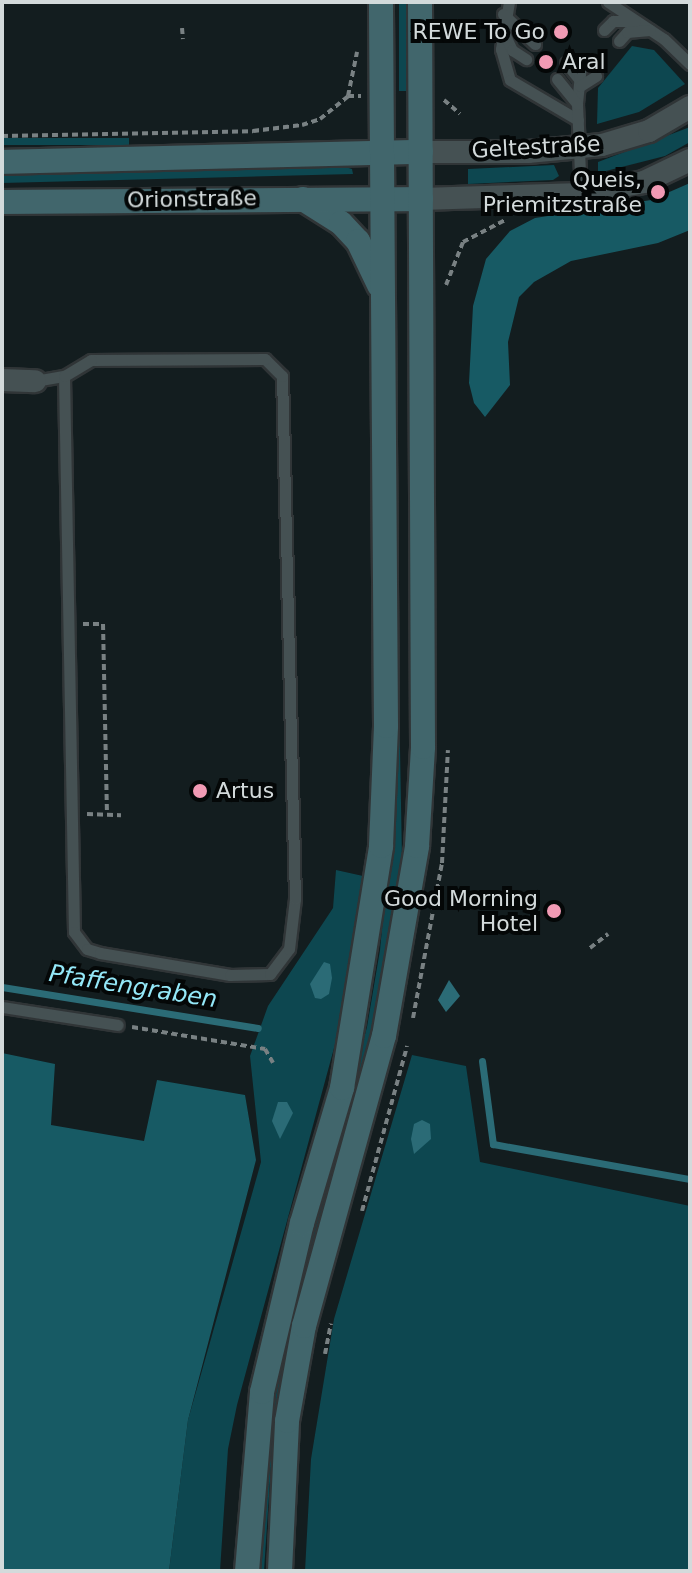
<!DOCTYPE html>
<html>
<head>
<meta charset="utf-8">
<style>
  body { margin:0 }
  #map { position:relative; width:692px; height:1573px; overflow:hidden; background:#131d1f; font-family:"DejaVu Sans",sans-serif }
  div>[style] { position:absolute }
  .green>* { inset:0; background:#0d4750; transform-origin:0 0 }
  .forest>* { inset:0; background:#175a64 }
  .water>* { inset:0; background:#2b6b76 }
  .stream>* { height:7px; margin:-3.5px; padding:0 3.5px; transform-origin:3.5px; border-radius:3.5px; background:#2b6b76 }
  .path>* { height:4px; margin-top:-2px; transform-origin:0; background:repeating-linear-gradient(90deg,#798183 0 6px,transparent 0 10px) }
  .roads { filter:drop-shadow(2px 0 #303537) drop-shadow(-2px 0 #303537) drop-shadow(0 2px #303537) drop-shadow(0 -2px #303537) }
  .lane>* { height:11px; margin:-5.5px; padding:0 5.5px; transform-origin:5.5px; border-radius:5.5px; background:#455153 }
  .street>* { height:22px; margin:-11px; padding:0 11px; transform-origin:11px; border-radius:11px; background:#455153 }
  .secondary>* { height:24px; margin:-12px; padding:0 12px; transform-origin:12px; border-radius:12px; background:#41666c }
  .dots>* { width:22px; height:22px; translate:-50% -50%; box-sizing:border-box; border:4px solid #040707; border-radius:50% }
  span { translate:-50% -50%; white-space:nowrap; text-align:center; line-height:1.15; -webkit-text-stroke:8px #040707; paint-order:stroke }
  .poi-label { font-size:22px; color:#d3dadb }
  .right { translate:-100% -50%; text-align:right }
  .left { translate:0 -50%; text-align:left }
  .street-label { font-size:22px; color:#d3dadb }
  .water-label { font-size:24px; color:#94e8f8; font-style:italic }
  .frame { position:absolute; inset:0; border:4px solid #d3dadb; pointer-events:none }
</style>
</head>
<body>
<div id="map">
  <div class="green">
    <i style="left:399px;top:2px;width:10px;height:89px"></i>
    <i style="clip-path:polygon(632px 46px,654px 50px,685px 84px,639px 112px,597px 124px,598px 88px)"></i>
    <i style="clip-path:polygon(690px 127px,690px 142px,665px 156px,598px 173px,598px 162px)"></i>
    <i style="left:129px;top:138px;width:7px;height:127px;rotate:90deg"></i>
    <i style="clip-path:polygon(335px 164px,352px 169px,353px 174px,2px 183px,2px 174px)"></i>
    <i style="clip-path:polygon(554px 165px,559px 176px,553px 180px,468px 184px,468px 169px)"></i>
    <i style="clip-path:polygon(393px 363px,402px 858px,372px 1027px,294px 1314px,274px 1421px,264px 1571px,257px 1571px,268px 1422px,289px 1311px,367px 1027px,380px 950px,389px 854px)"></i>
    <i style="clip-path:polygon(336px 870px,363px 876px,346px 1004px,237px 1405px,228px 1449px,220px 1571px,169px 1571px,188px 1420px,261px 1162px,250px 1056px,268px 1006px,333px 908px)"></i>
    <i style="clip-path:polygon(412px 1055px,466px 1066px,480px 1162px,690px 1206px,690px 1571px,305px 1571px,311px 1459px,334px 1319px)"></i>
  </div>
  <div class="forest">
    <i style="clip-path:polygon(690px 183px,690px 230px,658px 243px,571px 261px,534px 282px,519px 297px,508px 342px,510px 385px,485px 417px,474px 403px,469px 383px,473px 306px,486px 259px,510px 231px,535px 218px,651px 200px)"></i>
    <i style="clip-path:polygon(2px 1053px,55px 1064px,51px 1125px,144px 1141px,157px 1080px,245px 1095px,256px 1160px,188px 1420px,169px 1571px,2px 1571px)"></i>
  </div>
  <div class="water">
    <i style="clip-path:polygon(324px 962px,330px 964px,332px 978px,329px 994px,321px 999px,315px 998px,310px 984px)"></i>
    <i style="clip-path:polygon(449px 980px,460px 996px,446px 1012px,438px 1000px)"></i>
    <i style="clip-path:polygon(278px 1102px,287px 1102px,293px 1113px,280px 1139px,272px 1121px)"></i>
    <i style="clip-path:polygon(422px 1120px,430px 1124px,431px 1139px,414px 1154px,411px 1139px,414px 1124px)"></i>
  </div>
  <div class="stream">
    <i style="left:2px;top:987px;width:259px;rotate:9.1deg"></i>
    <i style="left:482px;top:1061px;width:84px;rotate:82.5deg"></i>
    <i style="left:493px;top:1144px;width:200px;rotate:10.1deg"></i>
  </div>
  <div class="path">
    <i style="left:182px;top:28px;width:11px;rotate:85deg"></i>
    <i style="left:348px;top:96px;width:45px;rotate:-78.4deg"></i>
    <i style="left:444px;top:100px;width:21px;rotate:41deg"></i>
    <i style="left:2px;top:136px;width:251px;rotate:-1.1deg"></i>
    <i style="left:253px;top:131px;width:49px;rotate:-7deg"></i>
    <i style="left:302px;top:125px;width:19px;rotate:-18deg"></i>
    <i style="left:320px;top:119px;width:36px;rotate:-39deg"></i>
    <i style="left:348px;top:96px;width:13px"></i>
    <i style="left:446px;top:285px;width:46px;rotate:-68.4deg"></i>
    <i style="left:463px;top:242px;width:47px;rotate:-27.6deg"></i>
    <i style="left:83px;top:624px;width:20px"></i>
    <i style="left:103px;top:624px;width:190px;rotate:88.8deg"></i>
    <i style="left:87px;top:814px;width:34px;rotate:2deg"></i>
    <i style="left:590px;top:948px;width:23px;rotate:-38deg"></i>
    <i style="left:413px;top:1018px;width:158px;rotate:-79.4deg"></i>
    <i style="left:442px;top:863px;width:113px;rotate:-87deg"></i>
    <i style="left:132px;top:1027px;width:135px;rotate:9.4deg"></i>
    <i style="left:265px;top:1049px;width:16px;rotate:60deg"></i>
    <i style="left:362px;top:1211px;width:171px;rotate:-74.7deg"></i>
    <i style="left:325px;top:1354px;width:31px;rotate:-79deg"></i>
  </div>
  <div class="roads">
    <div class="lane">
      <i style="left:509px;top:2px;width:48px;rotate:99.7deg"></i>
      <i style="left:501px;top:49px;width:32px;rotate:74deg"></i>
      <i style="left:510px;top:80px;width:79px;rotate:30.5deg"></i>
      <i style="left:608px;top:2px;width:67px;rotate:33.5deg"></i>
      <i style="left:664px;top:39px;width:36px;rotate:44deg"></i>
      <i style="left:503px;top:14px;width:44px;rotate:43.2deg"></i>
      <i style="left:604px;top:30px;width:13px;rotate:-45deg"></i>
      <i style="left:613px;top:21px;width:22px"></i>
      <i style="left:504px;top:33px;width:19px;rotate:65deg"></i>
      <i style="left:512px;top:50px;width:17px;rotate:33deg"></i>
      <i style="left:619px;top:41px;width:12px;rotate:-48deg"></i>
      <i style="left:627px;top:32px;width:23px;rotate:-5deg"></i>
      <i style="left:566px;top:63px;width:19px;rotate:51deg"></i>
      <i style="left:581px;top:65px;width:39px;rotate:96deg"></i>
      <i style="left:577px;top:104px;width:90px;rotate:87.5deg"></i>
      <i style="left:557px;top:79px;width:32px;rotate:51deg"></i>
      <i style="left:580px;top:86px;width:19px;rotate:-32deg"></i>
      <i style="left:35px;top:381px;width:29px;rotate:-10deg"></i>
      <i style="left:64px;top:376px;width:556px;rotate:88.97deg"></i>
      <i style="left:74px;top:932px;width:21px;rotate:53deg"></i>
      <i style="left:87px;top:949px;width:14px;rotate:17deg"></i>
      <i style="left:100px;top:953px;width:132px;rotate:9.6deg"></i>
      <i style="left:230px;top:975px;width:40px;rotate:-1.4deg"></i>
      <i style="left:270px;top:974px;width:31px;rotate:-53deg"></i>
      <i style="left:289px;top:949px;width:50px;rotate:-83.2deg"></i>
      <i style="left:295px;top:899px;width:523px;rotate:-91.42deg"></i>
      <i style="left:282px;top:376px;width:24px;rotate:-135deg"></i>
      <i style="left:265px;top:359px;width:174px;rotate:179.7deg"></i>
      <i style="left:91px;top:360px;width:31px;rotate:149deg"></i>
      <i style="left:2px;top:1007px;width:117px;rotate:8.8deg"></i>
    </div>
    <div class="street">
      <i style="left:421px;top:152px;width:107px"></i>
      <i style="left:528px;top:152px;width:74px;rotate:-5.4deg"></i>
      <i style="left:602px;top:145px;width:49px;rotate:-16.6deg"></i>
      <i style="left:649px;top:131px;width:48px;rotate:-30.3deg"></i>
      <i style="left:421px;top:199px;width:160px;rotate:-1.8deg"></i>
      <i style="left:581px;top:194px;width:64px;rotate:-10.8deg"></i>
      <i style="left:644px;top:182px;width:51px;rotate:-25.6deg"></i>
      <i style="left:2px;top:380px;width:33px;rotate:2deg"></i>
    </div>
    <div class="secondary">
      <i style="left:2px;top:162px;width:419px;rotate:-1.4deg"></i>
      <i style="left:303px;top:199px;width:45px;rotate:32.3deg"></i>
      <i style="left:341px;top:223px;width:25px;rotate:47deg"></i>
      <i style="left:358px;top:241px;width:49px;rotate:64.5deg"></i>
      <i style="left:2px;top:202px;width:419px;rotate:-0.4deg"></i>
      <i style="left:247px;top:1571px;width:180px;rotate:-85.2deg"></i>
      <i style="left:262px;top:1392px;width:174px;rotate:-76.7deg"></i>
      <i style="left:302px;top:1223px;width:141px;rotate:-73.5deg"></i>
      <i style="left:342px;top:1088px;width:245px;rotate:-80.8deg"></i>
      <i style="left:381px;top:846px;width:120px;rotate:-87.6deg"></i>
      <i style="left:386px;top:726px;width:724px;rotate:-90.4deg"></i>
      <i style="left:280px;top:1571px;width:150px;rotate:-87.3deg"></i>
      <i style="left:287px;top:1421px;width:97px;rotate:-79.9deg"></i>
      <i style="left:304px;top:1326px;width:301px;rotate:-74.6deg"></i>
      <i style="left:384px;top:1036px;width:193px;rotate:-80.1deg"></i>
      <i style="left:417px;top:846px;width:99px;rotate:-86.5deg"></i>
      <i style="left:423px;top:747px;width:745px;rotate:-90.23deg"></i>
    </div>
  </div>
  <div class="dots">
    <i style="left:561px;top:32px;background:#f19ab4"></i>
    <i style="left:546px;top:62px;background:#f19ab4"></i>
    <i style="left:658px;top:192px;background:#f19ab4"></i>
    <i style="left:200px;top:791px;background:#f19ab4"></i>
    <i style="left:554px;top:911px;background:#f19ab4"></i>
  </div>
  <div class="poi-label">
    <span class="right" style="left:545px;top:32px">REWE To Go</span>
    <span class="left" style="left:562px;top:62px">Aral</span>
    <span class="right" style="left:642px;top:192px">Queis,<br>Priemitzstraße</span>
    <span class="left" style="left:216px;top:791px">Artus</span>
    <span class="right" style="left:538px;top:911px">Good Morning<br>Hotel</span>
  </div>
  <div class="street-label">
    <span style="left:536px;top:147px;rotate:-3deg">Geltestraße</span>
    <span style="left:192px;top:199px;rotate:-1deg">Orionstraße</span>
  </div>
  <div class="water-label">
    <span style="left:133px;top:987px;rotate:9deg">Pfaffengraben</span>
  </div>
  <div class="frame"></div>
</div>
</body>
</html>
